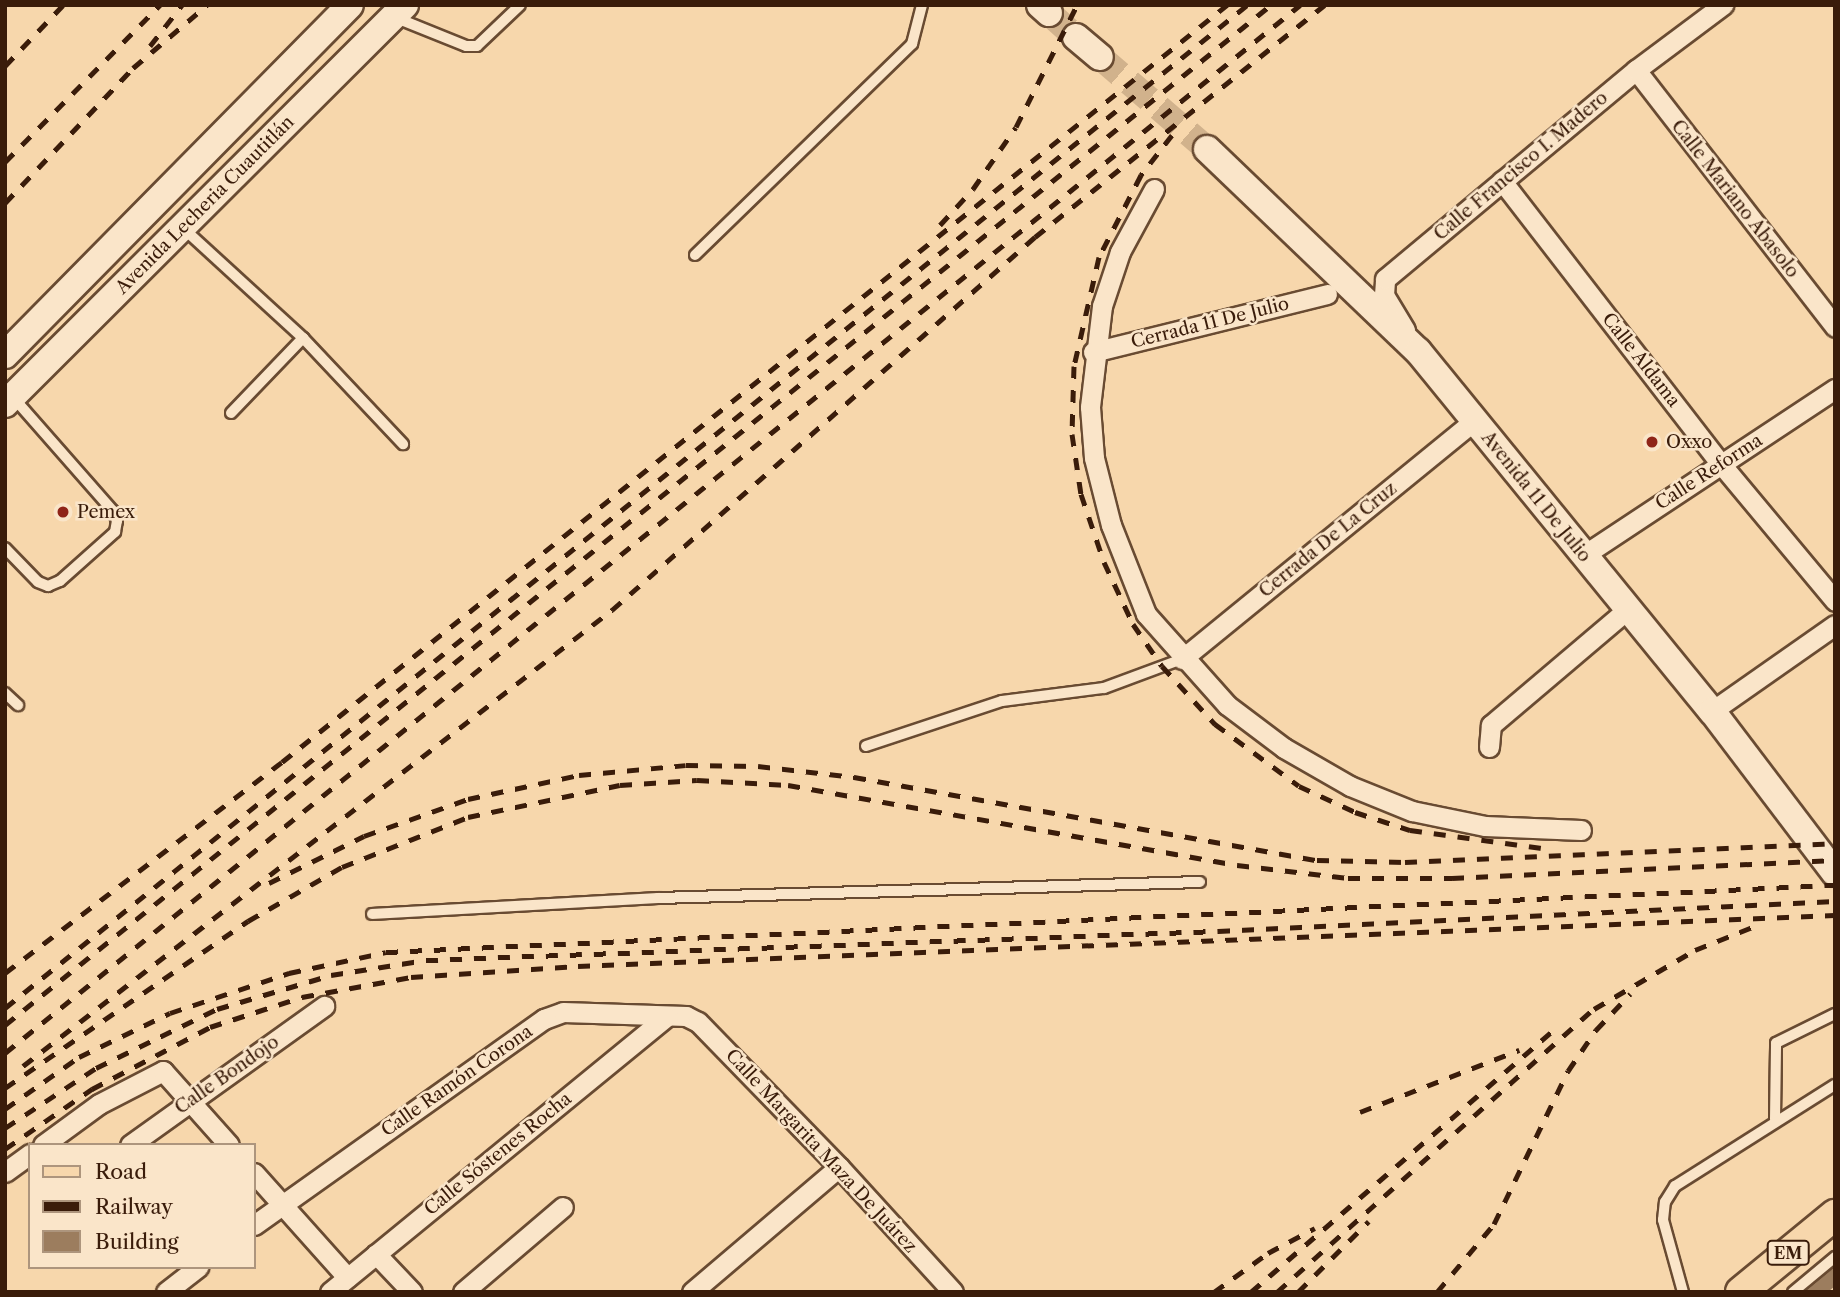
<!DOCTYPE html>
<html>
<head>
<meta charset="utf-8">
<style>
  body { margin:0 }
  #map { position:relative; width:1840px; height:1297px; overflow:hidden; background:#f7d7ac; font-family:"Libre Caslon Text",serif }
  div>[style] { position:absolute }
  .building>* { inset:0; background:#9c7d5e }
  .secondary-tunnel>* { height:26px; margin-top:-13px; transform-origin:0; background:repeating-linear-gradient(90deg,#d1b28c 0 26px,transparent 0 39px) }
  .roads { filter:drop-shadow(2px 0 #694b32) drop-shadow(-2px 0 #694b32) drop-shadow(0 2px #694b32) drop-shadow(0 -2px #694b32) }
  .lane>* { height:10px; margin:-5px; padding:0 5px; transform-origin:5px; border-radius:5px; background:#fae5c9 }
  .street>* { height:19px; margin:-9.5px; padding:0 9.5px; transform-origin:9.5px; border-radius:9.5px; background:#fae5c9 }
  .secondary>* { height:26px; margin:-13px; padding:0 13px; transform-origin:13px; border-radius:13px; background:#fae5c9 }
  .primary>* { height:30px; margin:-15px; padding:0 15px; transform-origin:15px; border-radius:15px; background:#f7d7ac }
  .rail>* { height:5px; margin-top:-2.5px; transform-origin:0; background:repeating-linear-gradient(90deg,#3a1c0a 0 12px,transparent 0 24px) }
  .dots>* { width:19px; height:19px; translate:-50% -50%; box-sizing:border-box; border:4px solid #fae5c9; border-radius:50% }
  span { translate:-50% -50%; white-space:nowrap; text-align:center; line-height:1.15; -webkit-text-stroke:5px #fae5c9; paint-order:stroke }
  .shield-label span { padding:2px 5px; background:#fae5c9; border:2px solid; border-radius:5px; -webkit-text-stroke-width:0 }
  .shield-label { font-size:16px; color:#3a1c0a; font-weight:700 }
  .street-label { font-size:18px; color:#3a1c0a }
  .poi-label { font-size:18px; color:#3a1c0a }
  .left { translate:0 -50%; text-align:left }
  .frame { position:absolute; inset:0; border:7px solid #3a1c0a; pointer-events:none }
  .legend { position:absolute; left:28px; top:1143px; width:228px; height:126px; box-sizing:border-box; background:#fae5c9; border:2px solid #ad957d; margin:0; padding:9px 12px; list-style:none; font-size:21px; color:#3a1c0a }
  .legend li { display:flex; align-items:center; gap:14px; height:35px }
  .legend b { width:35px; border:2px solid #ad957d }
</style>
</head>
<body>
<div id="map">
  <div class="building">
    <i style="clip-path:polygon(1835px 1267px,1835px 1286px,1828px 1292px,1805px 1292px)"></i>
  </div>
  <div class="secondary-tunnel">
    <i style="left:1049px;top:13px;width:36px;rotate:42deg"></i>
    <i style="left:1100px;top:57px;width:141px;rotate:40.7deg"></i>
  </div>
  <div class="roads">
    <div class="lane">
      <i style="left:394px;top:17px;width:78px;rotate:21.9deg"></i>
      <i style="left:466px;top:46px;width:11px"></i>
      <i style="left:477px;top:46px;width:59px;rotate:-43.6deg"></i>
      <i style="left:183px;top:228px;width:163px;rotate:42.5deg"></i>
      <i style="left:303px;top:338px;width:146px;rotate:46.7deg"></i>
      <i style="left:695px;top:255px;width:303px;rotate:-44.2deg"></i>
      <i style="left:912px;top:44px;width:40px;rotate:-75.6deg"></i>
      <i style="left:231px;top:413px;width:104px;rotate:-46.2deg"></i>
      <i style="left:5px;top:548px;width:47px;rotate:45.9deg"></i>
      <i style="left:38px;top:582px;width:11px;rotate:22deg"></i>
      <i style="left:48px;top:586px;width:13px;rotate:-23deg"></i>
      <i style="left:60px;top:581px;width:74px;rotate:-41.7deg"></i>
      <i style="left:115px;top:532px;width:11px;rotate:-80deg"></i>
      <i style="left:117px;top:521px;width:11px;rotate:-112deg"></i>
      <i style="left:113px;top:511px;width:152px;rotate:-131.3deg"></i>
      <i style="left:5px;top:693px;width:18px;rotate:43deg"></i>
      <i style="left:866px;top:746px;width:143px;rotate:-18.3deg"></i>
      <i style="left:1002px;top:701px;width:103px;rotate:-7.3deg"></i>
      <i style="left:1104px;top:688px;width:83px;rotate:-20.4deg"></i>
      <i style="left:372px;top:914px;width:286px;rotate:-3.2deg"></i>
      <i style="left:658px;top:898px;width:542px;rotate:-1.69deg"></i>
      <i style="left:1775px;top:1119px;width:76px;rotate:-89.2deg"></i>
      <i style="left:1776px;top:1043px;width:66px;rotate:-26.2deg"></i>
      <i style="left:1683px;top:1292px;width:75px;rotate:-105.5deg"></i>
      <i style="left:1663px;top:1220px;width:18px;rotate:-84deg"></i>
      <i style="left:1665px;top:1202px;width:19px;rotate:-58deg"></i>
      <i style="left:1675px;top:1186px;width:189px;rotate:-32.3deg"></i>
      <i style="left:1793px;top:1292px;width:55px;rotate:-39.8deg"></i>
    </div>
    <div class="street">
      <i style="left:1636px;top:70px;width:325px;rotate:52.2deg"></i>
      <i style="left:1502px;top:181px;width:358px;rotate:52.3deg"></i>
      <i style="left:1721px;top:464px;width:178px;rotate:50.2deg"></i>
      <i style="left:1154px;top:189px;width:72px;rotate:118.4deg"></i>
      <i style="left:1120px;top:252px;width:57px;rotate:108.4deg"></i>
      <i style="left:1102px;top:306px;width:102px;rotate:96.8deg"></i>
      <i style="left:1090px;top:407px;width:51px;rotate:85.5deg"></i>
      <i style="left:1094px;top:458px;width:69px;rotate:75.8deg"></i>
      <i style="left:1111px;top:525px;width:96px;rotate:68.5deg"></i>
      <i style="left:1146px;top:614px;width:122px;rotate:48.3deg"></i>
      <i style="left:1227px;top:705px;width:71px;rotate:37deg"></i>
      <i style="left:1284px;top:748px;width:76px;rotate:29.9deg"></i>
      <i style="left:1350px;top:786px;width:67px;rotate:22deg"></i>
      <i style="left:1412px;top:811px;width:75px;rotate:11.6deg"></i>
      <i style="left:1485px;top:826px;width:96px;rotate:2.4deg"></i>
      <i style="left:1405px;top:330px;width:41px;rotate:-121deg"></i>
      <i style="left:1384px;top:295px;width:16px;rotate:-86deg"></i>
      <i style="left:1385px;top:279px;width:327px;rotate:-39.8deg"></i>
      <i style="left:1636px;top:70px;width:109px;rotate:-36.8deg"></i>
      <i style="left:1093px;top:352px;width:241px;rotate:-13.9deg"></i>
      <i style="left:1584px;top:555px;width:301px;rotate:-33.5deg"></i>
      <i style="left:1182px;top:659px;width:377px;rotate:-39.2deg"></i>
      <i style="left:1712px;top:711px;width:150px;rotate:-35deg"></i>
      <i style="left:1489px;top:747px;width:22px;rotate:-85deg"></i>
      <i style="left:1491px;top:725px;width:180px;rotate:-40.3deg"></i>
      <i style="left:43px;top:1145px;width:69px;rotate:-36.2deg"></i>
      <i style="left:99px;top:1104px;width:72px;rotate:-27.3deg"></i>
      <i style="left:163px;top:1071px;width:99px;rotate:48.3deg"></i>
      <i style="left:130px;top:1145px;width:239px;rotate:-35.6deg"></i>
      <i style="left:5px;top:1172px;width:31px;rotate:-36deg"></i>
      <i style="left:254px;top:1173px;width:140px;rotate:48.2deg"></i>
      <i style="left:254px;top:1225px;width:356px;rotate:-35.4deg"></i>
      <i style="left:544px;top:1019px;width:20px;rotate:-20deg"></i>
      <i style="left:563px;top:1012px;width:123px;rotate:1.9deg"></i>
      <i style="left:686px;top:1016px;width:13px;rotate:27deg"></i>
      <i style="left:698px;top:1022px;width:202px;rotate:45.8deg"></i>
      <i style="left:839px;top:1167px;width:169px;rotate:47.6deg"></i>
      <i style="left:376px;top:1254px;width:52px;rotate:46.5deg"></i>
      <i style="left:166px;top:1292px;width:41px;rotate:-38deg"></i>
      <i style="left:330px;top:1292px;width:434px;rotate:-39.3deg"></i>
      <i style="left:463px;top:1292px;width:131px;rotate:-40.4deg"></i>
      <i style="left:692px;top:1292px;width:193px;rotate:-40.4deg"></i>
    </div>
    <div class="secondary">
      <i style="left:1040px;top:5px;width:12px;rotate:42deg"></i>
      <i style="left:1076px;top:37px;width:31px;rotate:40deg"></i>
      <i style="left:1207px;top:149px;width:292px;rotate:43.8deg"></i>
      <i style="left:1418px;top:351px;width:465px;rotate:50.8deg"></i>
      <i style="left:1712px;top:711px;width:203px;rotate:52.8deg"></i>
      <i style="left:5px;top:355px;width:491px;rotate:-45.4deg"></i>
      <i style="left:5px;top:404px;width:565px;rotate:-44.93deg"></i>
    </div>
    <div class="primary">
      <i style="left:1741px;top:1292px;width:122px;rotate:-39.3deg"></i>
    </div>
  </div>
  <div class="rail">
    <i style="left:150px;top:46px;width:52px;rotate:-52deg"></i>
    <i style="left:5px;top:66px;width:84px;rotate:-46.4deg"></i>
    <i style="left:1172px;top:135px;width:51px;rotate:127.8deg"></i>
    <i style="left:1141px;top:175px;width:92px;rotate:117.1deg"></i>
    <i style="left:1099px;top:257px;width:112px;rotate:102.9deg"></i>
    <i style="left:1074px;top:366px;width:68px;rotate:91.7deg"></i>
    <i style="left:1072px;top:434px;width:61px;rotate:81.5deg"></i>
    <i style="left:1081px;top:494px;width:72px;rotate:71.3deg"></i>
    <i style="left:1104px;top:562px;width:68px;rotate:64.9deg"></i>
    <i style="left:1133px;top:624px;width:51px;rotate:55.4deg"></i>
    <i style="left:1162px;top:666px;width:79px;rotate:47.6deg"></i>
    <i style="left:1215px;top:724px;width:104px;rotate:36.4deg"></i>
    <i style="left:1299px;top:786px;width:62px;rotate:24.9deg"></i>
    <i style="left:1355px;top:812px;width:58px;rotate:18.1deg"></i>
    <i style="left:1410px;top:830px;width:133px;rotate:7.8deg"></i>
    <i style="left:5px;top:162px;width:221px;rotate:-45.4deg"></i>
    <i style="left:5px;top:203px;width:186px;rotate:-46.5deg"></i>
    <i style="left:133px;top:68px;width:97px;rotate:-40.4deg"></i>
    <i style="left:940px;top:225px;width:49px;rotate:-47.5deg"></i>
    <i style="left:973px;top:189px;width:75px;rotate:-55.3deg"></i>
    <i style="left:1016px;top:127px;width:136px;rotate:-63.4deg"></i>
    <i style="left:269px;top:883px;width:106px;rotate:-26.3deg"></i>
    <i style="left:364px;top:836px;width:110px;rotate:-19.6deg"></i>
    <i style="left:468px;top:799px;width:114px;rotate:-12.2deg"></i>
    <i style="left:579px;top:775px;width:107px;rotate:-5.3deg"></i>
    <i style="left:686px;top:765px;width:72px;rotate:0.8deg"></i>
    <i style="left:758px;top:766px;width:97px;rotate:6.5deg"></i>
    <i style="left:854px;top:777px;width:470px;rotate:10.2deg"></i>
    <i style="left:1317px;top:860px;width:88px;rotate:1.3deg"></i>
    <i style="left:1405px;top:862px;width:430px;rotate:-2.5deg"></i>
    <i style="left:5px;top:973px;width:348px;rotate:-37.3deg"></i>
    <i style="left:282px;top:762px;width:1211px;rotate:-38.7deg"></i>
    <i style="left:5px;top:1008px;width:1596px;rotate:-38.92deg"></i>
    <i style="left:5px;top:1025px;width:1626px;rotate:-38.86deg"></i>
    <i style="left:5px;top:1053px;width:1666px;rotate:-38.98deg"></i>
    <i style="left:23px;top:1066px;width:745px;rotate:-37.75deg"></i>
    <i style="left:612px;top:610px;width:564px;rotate:-41.41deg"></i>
    <i style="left:1035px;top:237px;width:371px;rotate:-38.7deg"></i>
    <i style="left:5px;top:1088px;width:295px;rotate:-34.5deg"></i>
    <i style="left:248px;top:921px;width:108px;rotate:-29.9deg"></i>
    <i style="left:342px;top:867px;width:136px;rotate:-21.6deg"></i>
    <i style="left:468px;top:817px;width:155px;rotate:-11.9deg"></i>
    <i style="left:620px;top:785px;width:77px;rotate:-3.7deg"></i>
    <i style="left:697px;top:780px;width:91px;rotate:3.1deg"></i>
    <i style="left:788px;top:785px;width:456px;rotate:10.1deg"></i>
    <i style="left:1237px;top:865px;width:112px;rotate:6.7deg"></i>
    <i style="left:1348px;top:878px;width:104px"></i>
    <i style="left:1452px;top:878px;width:383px;rotate:-2.7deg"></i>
    <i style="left:5px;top:1109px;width:90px;rotate:-35.1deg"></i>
    <i style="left:79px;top:1057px;width:101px;rotate:-25.8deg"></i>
    <i style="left:170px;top:1013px;width:126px;rotate:-18.6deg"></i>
    <i style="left:289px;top:973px;width:99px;rotate:-12.2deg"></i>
    <i style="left:386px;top:952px;width:1451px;rotate:-2.65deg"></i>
    <i style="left:1360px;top:1112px;width:171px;rotate:-21.3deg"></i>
    <i style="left:5px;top:1128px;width:109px;rotate:-33.4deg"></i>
    <i style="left:96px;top:1068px;width:135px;rotate:-26deg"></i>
    <i style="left:217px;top:1009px;width:119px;rotate:-16.6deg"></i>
    <i style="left:331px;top:975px;width:96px;rotate:-9deg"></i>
    <i style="left:426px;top:960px;width:793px;rotate:-2.1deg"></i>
    <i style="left:1218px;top:931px;width:618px;rotate:-2.78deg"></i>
    <i style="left:5px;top:1149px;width:106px;rotate:-34.6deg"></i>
    <i style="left:92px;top:1089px;width:133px;rotate:-27.7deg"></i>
    <i style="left:210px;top:1027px;width:97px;rotate:-18.1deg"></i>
    <i style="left:302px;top:997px;width:111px;rotate:-10.4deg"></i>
    <i style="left:411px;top:977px;width:167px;rotate:-3.8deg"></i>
    <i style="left:578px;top:966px;width:1258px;rotate:-2.32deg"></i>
    <i style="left:1214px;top:1292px;width:67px;rotate:-35.8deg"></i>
    <i style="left:1268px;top:1253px;width:53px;rotate:-28deg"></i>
    <i style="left:1251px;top:1292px;width:402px;rotate:-40.9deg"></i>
    <i style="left:1277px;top:1292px;width:425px;rotate:-41.8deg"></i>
    <i style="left:1594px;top:1009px;width:117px;rotate:-30.3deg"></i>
    <i style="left:1695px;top:950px;width:70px;rotate:-21.8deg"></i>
    <i style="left:1298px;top:1292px;width:100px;rotate:-45deg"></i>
    <i style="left:1437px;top:1292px;width:89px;rotate:-50deg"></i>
    <i style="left:1494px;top:1224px;width:170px;rotate:-64.2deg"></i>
    <i style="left:1568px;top:1071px;width:50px;rotate:-55.7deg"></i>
    <i style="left:1596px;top:1030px;width:50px;rotate:-46.6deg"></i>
  </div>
  <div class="dots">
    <i style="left:1652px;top:442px;background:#8f2418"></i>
    <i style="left:63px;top:512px;background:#8f2418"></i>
  </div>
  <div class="shield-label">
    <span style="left:1788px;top:1253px">EM</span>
  </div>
  <div class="street-label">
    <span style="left:1521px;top:166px;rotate:-40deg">Calle Francisco I. Madero</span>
    <span style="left:1735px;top:199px;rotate:52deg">Calle Mariano Abasolo</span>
    <span style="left:205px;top:205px;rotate:-45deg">Avenida Lecheria Cuautitlán</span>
    <span style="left:1210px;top:323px;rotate:-14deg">Cerrada 11 De Julio</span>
    <span style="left:1641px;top:360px;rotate:52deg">Calle Aldama</span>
    <span style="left:1709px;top:472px;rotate:-33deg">Calle Reforma</span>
    <span style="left:1536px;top:497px;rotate:51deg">Avenida 11 De Julio</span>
    <span style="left:1328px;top:540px;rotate:-39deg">Cerrada De La Cruz</span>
    <span style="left:227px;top:1075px;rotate:-35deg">Calle Bondojo</span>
    <span style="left:457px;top:1081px;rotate:-35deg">Calle Ramón Corona</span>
    <span style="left:821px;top:1151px;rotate:47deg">Calle Margarita Maza De Juárez</span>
    <span style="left:498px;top:1154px;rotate:-39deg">Calle Sóstenes Rocha</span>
  </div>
  <div class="poi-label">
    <span class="left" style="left:1666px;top:442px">Oxxo</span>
    <span class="left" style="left:77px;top:512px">Pemex</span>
  </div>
  <div class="frame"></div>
  <ul class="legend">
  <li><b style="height:9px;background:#f7d7ac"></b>Road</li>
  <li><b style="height:9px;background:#3a1c0a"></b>Railway</li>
  <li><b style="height:19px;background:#9c7d5e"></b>Building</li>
  </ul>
</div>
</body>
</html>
